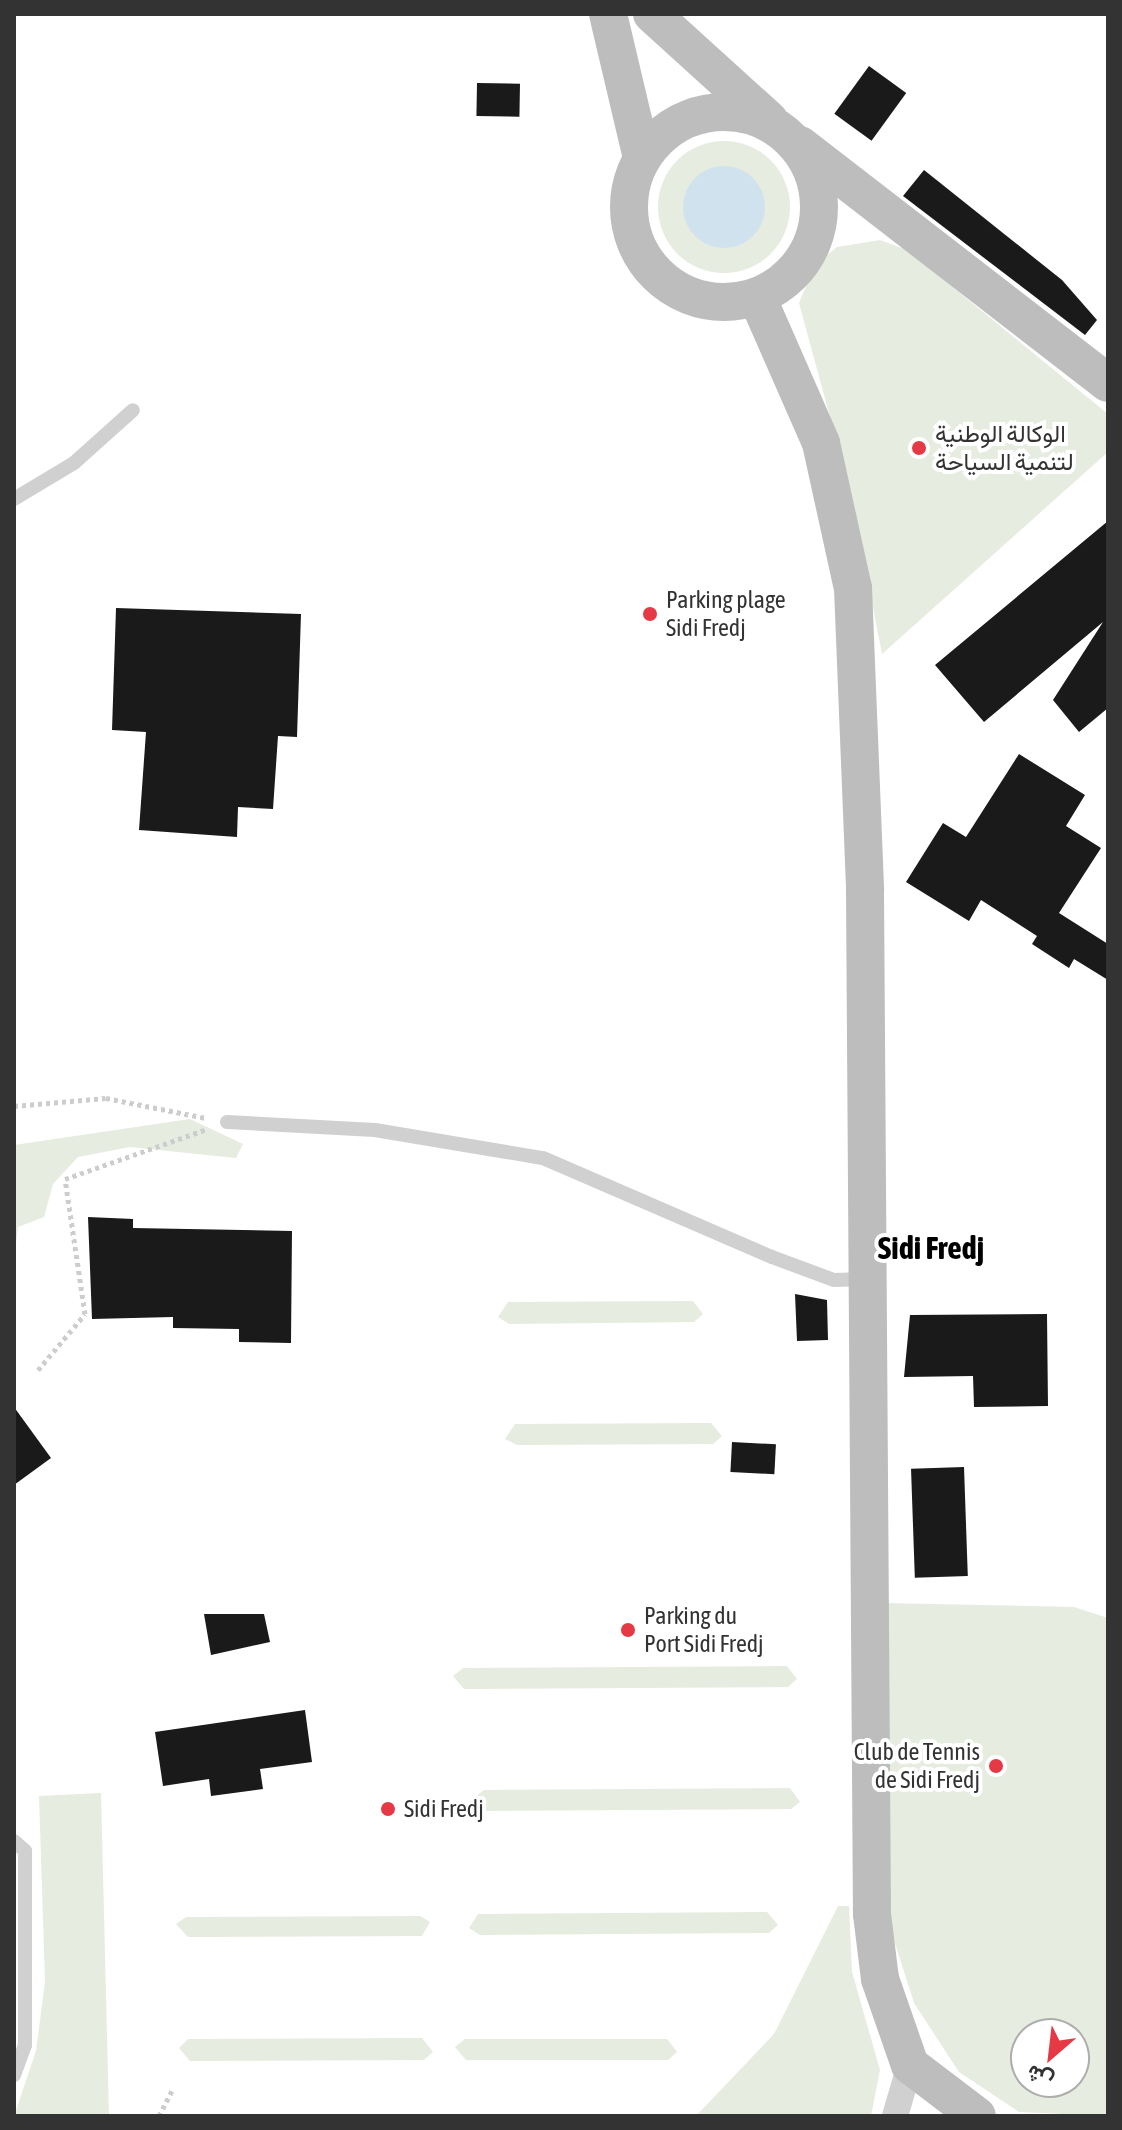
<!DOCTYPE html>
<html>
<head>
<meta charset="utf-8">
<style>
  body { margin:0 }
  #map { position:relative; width:1122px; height:2130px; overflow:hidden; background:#fff; font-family:"Asap Condensed",Vazirmatn,sans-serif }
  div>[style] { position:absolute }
  .green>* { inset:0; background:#e6ecdf }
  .round { border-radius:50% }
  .water>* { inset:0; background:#cfe2ee }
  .building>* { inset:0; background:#1a1a1a; transform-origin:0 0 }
  .path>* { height:5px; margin-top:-2.5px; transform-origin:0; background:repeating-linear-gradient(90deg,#cdcdcd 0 4px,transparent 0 8px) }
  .lane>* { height:14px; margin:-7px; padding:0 7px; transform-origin:7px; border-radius:7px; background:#d0d0d0 }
  .street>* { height:26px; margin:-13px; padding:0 13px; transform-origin:13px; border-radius:13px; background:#d0d0d0 }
  .secondary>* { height:38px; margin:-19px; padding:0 19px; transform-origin:19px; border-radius:19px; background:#bdbdbd }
  .secondary>.ring { margin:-19px; padding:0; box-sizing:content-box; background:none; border:38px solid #bdbdbd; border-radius:50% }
  .dots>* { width:22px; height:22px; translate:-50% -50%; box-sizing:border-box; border:4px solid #fff; border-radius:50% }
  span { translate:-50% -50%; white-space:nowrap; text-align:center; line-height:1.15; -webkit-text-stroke:8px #fff; paint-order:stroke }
  .poi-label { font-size:24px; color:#333 }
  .left { translate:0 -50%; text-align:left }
  .right { translate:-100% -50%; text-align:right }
  .district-label { font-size:32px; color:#000; font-weight:700 }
  .frame { position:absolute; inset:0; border:16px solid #333; pointer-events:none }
  .north { position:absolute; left:1010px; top:2018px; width:80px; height:80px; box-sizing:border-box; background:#fff; border:2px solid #adadad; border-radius:50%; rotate:208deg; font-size:22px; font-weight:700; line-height:32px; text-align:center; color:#333 }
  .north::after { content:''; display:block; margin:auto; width:28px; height:36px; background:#e63946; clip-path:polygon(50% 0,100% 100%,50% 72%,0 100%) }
</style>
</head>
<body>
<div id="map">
  <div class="green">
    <i class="round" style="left:658px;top:141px;width:132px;height:132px"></i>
    <i style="clip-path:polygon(880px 240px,907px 250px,1108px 414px,1108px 452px,882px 654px,852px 498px,799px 303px,815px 265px,837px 247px)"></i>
    <i style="clip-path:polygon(190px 1119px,243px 1144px,236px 1158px,130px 1147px,78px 1157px,53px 1184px,44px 1217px,18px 1227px,14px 1259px,14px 1145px)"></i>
    <i style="clip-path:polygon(693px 1301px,703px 1314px,694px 1322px,509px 1324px,498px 1317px,508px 1302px)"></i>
    <i style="clip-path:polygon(711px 1423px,722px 1436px,713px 1444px,517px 1445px,505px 1439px,515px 1424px)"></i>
    <i style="clip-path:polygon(evenodd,883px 1603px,1074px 1607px,1108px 1618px,1108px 2116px,1019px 2112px,959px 2072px,914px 2003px,886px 1915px,883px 1603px,1026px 2034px,1074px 2034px,1074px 2082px,1026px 2082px,1026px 2034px)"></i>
    <i style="clip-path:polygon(787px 1666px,797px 1679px,788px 1687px,464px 1689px,453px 1676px,463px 1668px)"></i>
    <i style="clip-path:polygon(790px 1788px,800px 1802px,791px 1809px,485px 1811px,474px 1798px,484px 1790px)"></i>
    <i style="clip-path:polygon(101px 1793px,109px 2116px,14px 2116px,36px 2051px,45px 1982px,39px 1796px)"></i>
    <i style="clip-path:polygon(838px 1906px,849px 1906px,852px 1972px,880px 2070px,871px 2116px,696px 2116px,774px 2034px)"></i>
    <i style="clip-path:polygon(767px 1912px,778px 1925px,769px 1933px,480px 1935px,469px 1928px,478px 1914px)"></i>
    <i style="clip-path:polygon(420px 1916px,430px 1922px,422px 1936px,188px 1937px,176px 1924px,186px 1917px)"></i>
    <i style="clip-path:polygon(422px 2038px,433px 2052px,424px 2060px,190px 2061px,179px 2048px,188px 2039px)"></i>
    <i style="clip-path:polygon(465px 2039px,667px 2039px,677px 2052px,668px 2060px,466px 2060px,455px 2047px)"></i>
  </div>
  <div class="water">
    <i class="round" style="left:683px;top:166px;width:82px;height:82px"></i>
  </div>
  <div class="building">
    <i style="left:869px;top:66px;width:46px;height:59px;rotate:36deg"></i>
    <i style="left:477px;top:83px;width:43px;height:33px;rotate:1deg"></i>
    <i style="clip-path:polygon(924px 170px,1062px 280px,1097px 320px,1085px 335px,903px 196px)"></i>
    <i style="clip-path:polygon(1108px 521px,1108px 708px,1079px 732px,1053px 700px,1103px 622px,984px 722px,935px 665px)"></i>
    <i style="clip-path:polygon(116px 608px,301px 614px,297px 737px,278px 736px,273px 809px,238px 807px,237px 837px,139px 830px,146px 732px,112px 730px)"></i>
    <i style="clip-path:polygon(1019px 754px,1085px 795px,1066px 826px,1101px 848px,1059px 913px,1108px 944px,1108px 980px,1074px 959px,1069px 968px,1032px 944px,1037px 936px,981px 900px,969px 921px,906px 882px,943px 823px,966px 837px)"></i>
    <i style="clip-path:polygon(88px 1217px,133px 1219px,133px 1228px,292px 1231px,291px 1343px,239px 1342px,239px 1329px,173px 1328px,173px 1317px,92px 1319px)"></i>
    <i style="clip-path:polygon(795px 1294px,827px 1300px,828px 1340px,797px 1341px)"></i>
    <i style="clip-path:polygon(1047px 1314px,1048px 1406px,974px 1407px,973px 1376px,904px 1377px,910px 1315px)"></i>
    <i style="clip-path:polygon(14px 1407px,51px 1458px,14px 1485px)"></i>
    <i style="left:732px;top:1442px;width:44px;height:30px;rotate:3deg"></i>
    <i style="left:964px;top:1467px;width:109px;height:53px;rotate:88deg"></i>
    <i style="clip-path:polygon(204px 1614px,264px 1614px,270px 1642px,211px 1655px)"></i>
    <i style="clip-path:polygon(305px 1710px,312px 1762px,260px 1769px,263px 1789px,211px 1796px,209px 1779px,163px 1786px,155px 1732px)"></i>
  </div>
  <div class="path">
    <i style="left:14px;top:1106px;width:92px;rotate:-5deg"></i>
    <i style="left:106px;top:1098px;width:102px;rotate:11.3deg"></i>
    <i style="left:38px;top:1370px;width:73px;rotate:-50deg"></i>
    <i style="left:85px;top:1314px;width:136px;rotate:-98.4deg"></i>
    <i style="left:65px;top:1179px;width:151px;rotate:-19.4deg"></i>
    <i style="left:159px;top:2116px;width:31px;rotate:-63deg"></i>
  </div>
  <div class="lane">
    <i style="left:14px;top:499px;width:70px;rotate:-31deg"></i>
    <i style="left:74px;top:463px;width:79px;rotate:-41.9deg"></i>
    <i style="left:227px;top:1122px;width:148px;rotate:3.1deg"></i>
    <i style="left:375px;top:1130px;width:170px;rotate:9.5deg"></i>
    <i style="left:543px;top:1158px;width:249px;rotate:23.4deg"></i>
    <i style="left:772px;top:1257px;width:66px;rotate:20.4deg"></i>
    <i style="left:834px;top:1280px;width:31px;rotate:-2deg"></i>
    <i style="left:14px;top:1841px;width:15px;rotate:42deg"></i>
    <i style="left:25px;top:1851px;width:194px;rotate:90deg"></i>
    <i style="left:25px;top:2045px;width:32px;rotate:110deg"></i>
  </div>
  <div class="street">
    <i style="left:895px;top:2116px;width:53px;rotate:-73.6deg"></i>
  </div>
  <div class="secondary">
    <i style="left:608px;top:14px;width:148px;rotate:76.7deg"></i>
    <i style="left:652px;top:14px;width:158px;rotate:42.2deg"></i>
    <i class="ring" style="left:629px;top:112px;width:152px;height:152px"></i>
    <i style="left:800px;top:145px;width:389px;rotate:37.7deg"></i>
    <i style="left:757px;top:297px;width:159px;rotate:66.3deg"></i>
    <i style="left:821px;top:443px;width:148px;rotate:77.6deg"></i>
    <i style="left:853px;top:588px;width:303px;rotate:87.7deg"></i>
    <i style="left:865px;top:891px;width:1023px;rotate:89.61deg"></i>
    <i style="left:872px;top:1914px;width:65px;rotate:83deg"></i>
    <i style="left:880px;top:1979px;width:91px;rotate:70.8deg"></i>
    <i style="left:910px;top:2065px;width:84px;rotate:37.3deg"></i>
  </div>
  <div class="dots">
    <i style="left:919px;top:448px;background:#e63946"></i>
    <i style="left:650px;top:614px;background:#e63946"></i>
    <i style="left:628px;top:1630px;background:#e63946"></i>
    <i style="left:996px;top:1766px;background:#e63946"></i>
    <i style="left:388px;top:1809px;background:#e63946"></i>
  </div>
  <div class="poi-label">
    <span class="left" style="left:935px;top:448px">الوكالة الوطنية<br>لتنمية السياحة</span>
    <span class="left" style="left:666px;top:614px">Parking plage<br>Sidi Fredj</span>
    <span class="left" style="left:644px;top:1630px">Parking du<br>Port Sidi Fredj</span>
    <span class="right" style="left:980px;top:1766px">Club de Tennis<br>de Sidi Fredj</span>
    <span class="left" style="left:404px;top:1809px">Sidi Fredj</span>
  </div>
  <div class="district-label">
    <span style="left:931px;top:1248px">Sidi Fredj</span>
  </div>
  <div class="frame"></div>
  <div class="north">ش</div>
</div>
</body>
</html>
